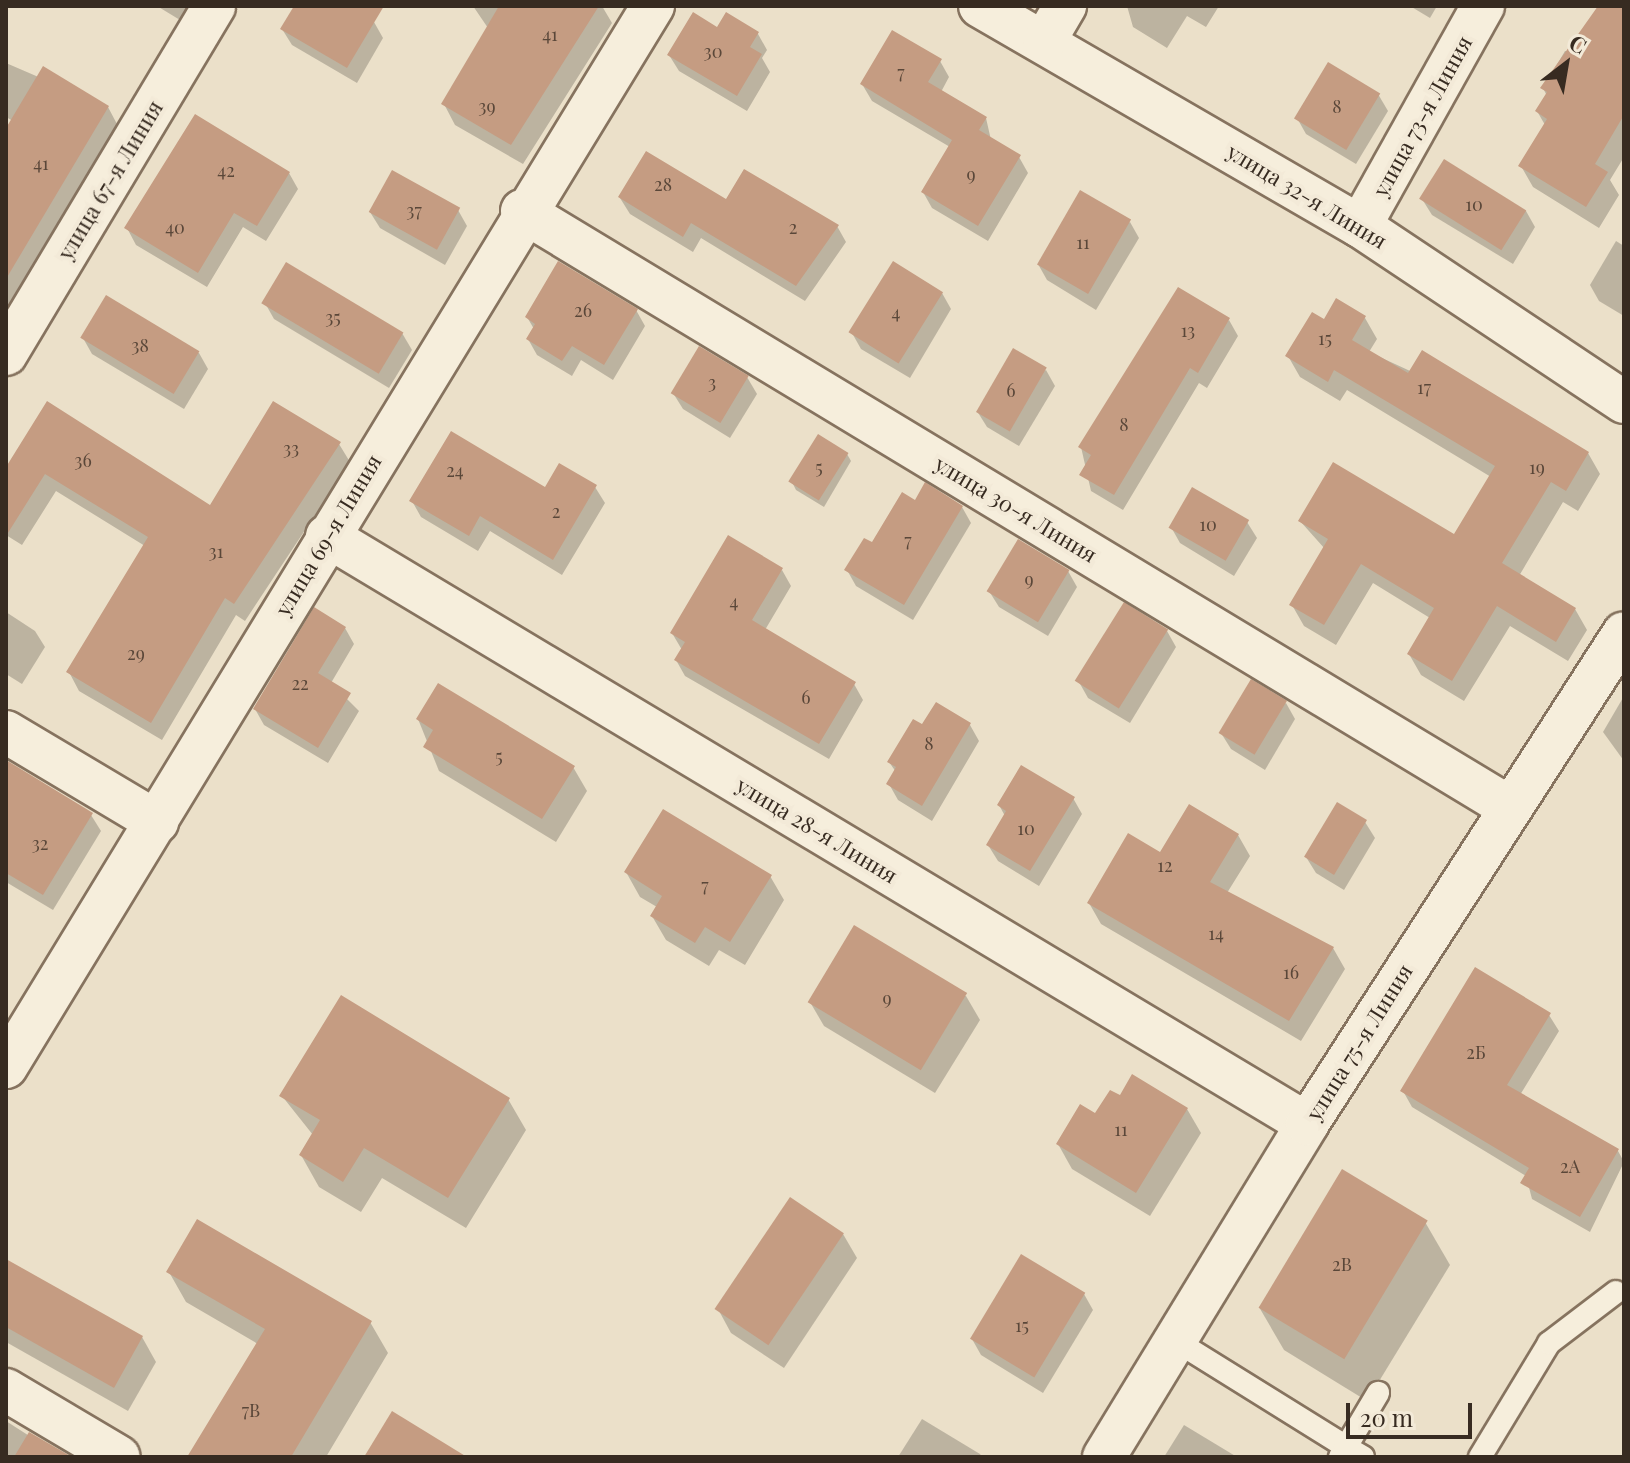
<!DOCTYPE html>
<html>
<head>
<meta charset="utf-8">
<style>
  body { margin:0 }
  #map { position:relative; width:1630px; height:1463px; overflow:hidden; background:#ebe0c9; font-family:"Playfair Display",serif }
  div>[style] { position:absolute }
  .shadow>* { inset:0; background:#0003 }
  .building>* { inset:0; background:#c59c82; transform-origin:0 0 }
  .roads { filter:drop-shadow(2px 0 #86735f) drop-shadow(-2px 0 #86735f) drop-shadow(0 2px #86735f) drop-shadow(0 -2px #86735f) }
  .lane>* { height:22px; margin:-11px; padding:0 11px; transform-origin:11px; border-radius:11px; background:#f6eedc }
  .street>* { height:42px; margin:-21px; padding:0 21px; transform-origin:21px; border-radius:21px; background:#f6eedc }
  span { translate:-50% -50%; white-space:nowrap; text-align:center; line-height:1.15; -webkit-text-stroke:8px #f3ead8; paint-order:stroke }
  .number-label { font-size:18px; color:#5a4739 }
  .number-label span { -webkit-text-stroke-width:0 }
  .street-label { font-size:22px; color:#372b21 }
  .frame { position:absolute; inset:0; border:8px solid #372b21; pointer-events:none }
  .north { position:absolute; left:1526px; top:24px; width:80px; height:80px; -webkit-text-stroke:6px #f3ead8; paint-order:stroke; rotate:31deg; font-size:22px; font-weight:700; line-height:32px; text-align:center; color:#372b21 }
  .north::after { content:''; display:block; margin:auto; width:28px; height:36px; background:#372b21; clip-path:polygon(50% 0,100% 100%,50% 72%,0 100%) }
  .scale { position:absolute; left:1346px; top:1403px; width:126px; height:36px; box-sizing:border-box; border:4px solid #372b21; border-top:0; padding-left:10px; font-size:24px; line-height:28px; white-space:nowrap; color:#372b21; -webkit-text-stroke:6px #f3ead8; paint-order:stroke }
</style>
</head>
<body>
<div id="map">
  <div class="shadow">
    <i style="clip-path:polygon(157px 6px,189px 6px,180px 20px)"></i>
    <i style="clip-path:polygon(296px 6px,347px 6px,374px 22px,383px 38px,357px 83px,292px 45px,282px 29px)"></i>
    <i style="clip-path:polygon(473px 6px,602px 6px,612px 23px,523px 164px,455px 125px,444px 104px,488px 28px)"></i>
    <i style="clip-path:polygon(1127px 6px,1219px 6px,1206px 27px,1187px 16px,1167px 48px,1133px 27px)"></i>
    <i style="clip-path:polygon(1410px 6px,1437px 6px,1430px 18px)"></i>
    <i style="clip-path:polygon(718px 29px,758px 34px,767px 50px,762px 58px,770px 72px,747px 111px,679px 71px,669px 55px)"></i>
    <i style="clip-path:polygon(1565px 51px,1624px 52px,1624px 157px,1610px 180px,1619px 195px,1599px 228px,1533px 187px,1521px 166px,1545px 125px,1537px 111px,1547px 96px,1543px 88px)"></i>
    <i style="clip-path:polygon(940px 61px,949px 77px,941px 92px,986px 118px,991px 140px,1019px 157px,1028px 173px,988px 241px,932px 208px,923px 192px,950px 147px,872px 101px,862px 84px)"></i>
    <i style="clip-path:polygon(6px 63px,108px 107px,118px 126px,6px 317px,6px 132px,13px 121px,6px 117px)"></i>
    <i style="clip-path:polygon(1378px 94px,1388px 111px,1356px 164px,1306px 134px,1297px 118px)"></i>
    <i style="clip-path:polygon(289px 173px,298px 189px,266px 241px,243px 227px,207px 287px,136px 245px,127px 228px)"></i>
    <i style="clip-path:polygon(620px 198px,727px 202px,837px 226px,846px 242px,805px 301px,701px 238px,693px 252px,630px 214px)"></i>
    <i style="clip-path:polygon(1422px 199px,1526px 211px,1535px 227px,1513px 264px,1432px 215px)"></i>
    <i style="clip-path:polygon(458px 210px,467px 226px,445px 265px,380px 228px,370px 212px)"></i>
    <i style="clip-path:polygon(1130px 222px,1139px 238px,1096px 310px,1047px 280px,1038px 264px)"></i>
    <i style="clip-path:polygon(1616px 241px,1624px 246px,1624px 316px,1599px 301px,1590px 285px)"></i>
    <i style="clip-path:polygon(942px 293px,951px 309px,910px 378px,861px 349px,852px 333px)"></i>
    <i style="clip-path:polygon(265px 303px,402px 333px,412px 350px,389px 388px,274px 319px)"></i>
    <i style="clip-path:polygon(636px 310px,645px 326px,613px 380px,581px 360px,572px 376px,537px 355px,528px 339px,534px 329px,527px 317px)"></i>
    <i style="clip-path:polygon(1365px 318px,1377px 339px,1369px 352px,1588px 453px,1600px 474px,1578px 511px,1563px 502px,1519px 576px,1575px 609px,1587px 630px,1568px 661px,1510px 626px,1464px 701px,1421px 675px,1409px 654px,1430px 618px,1373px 583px,1336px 645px,1304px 626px,1292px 605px,1325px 549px,1300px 521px,1455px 537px,1491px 477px,1347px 390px,1340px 401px,1300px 377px,1288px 356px,1324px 322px)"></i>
    <i style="clip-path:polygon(1229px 320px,1238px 336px,1207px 388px,1199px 383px,1123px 510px,1091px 491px,1081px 447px)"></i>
    <i style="clip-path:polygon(83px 338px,199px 353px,208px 369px,184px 409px,92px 354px)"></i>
    <i style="clip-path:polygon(1046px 370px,1055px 386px,1019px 446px,987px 427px,977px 411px)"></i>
    <i style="clip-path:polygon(747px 377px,757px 394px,730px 438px,683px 409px,673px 393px)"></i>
    <i style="clip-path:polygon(48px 403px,211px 507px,339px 444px,350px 462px,245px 621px,236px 615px,162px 740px,79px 691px,69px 672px,145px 546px,56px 491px,22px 545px,6px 535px,6px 471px)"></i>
    <i style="clip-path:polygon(847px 454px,851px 461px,824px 507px,796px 490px,792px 482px)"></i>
    <i style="clip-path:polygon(595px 487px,605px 503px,562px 575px,490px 531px,478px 551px,421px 517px,412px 501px)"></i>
    <i style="clip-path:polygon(916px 503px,962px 507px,971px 523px,913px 620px,856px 586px,847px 570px)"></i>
    <i style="clip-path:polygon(1247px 522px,1257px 538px,1234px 576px,1180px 543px,1171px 527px)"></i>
    <i style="clip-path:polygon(782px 570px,791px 586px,765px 630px,854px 684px,863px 700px,829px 759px,685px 676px,676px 660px,682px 650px,672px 633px)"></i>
    <i style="clip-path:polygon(1068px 571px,1077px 587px,1048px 636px,999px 607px,989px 591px)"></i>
    <i style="clip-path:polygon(6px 612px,35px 631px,45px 647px,22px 684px,6px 674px)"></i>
    <i style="clip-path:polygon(345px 628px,354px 644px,331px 683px,359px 711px,328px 763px,264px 725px,255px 709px)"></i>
    <i style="clip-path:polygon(1167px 631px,1176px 647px,1130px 723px,1088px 698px,1079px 682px)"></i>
    <i style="clip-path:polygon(1624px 696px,1624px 761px,1603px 732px)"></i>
    <i style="clip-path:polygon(1286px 703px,1295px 719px,1265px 770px,1231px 749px,1221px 733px)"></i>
    <i style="clip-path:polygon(418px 719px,573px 767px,587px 791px,556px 842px,439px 771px)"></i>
    <i style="clip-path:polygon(970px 725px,979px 741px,932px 821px,898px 800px,889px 784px,896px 772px,889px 762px,923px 727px)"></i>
    <i style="clip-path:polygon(6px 782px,91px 815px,101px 831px,53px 910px,6px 882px)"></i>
    <i style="clip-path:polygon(1073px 798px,1082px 814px,1039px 886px,998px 861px,988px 845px,1005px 816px,999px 805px)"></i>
    <i style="clip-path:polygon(1365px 822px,1375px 838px,1344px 890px,1316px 873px,1306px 857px)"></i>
    <i style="clip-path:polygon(1238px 835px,1250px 856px,1227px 893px,1333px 948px,1345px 969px,1301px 1041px,1101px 924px,1089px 903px,1161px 854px)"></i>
    <i style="clip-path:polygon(626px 872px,770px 876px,784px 900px,745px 965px,719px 950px,709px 966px,666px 940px,652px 916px,657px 907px,640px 897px)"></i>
    <i style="clip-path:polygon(966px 996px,980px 1020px,935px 1093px,824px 1026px,810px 1002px)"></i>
    <i style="clip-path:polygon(1549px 1015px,1559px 1031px,1520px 1095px,1618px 1151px,1624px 1162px,1590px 1232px,1532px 1199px,1526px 1176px,1412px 1107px,1403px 1091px)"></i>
    <i style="clip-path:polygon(282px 1096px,508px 1099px,526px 1130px,466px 1228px,382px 1178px,361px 1212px,319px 1187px,301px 1155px,313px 1135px)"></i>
    <i style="clip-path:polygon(1120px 1098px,1187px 1109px,1201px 1133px,1150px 1216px,1072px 1169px,1058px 1144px)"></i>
    <i style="clip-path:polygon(1425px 1222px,1450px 1265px,1367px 1401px,1284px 1350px,1259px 1307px)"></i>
    <i style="clip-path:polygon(843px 1234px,857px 1258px,784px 1368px,731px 1333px,718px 1309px)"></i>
    <i style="clip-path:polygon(6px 1261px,142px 1337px,156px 1362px,128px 1411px,6px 1342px)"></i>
    <i style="clip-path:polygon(169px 1272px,370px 1322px,388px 1353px,326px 1457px,207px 1457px,258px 1344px,186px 1302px)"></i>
    <i style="clip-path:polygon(1084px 1294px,1093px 1310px,1043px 1393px,981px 1355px,972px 1339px)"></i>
    <i style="clip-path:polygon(922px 1419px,980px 1454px,982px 1457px,898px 1457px)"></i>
    <i style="clip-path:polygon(6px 1421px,62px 1457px,6px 1457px)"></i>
    <i style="clip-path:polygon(1184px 1425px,1237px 1457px,1164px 1457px)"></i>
  </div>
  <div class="building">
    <i style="clip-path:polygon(294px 6px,384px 6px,347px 68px,280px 29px)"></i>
    <i style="clip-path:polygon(499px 6px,599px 6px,511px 145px,441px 104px)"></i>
    <i style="clip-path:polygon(1598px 6px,1624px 6px,1624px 115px,1595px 164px,1608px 172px,1586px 207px,1518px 166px,1547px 119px,1535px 111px,1547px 92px,1540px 88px)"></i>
    <i style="clip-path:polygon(693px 12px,717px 27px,726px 12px,759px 32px,750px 47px,762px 54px,737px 96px,667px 55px)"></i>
    <i style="clip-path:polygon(892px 30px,942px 59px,928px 82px,987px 117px,979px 130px,1021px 155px,978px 226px,921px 192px,952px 140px,860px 84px)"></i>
    <i style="left:1328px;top:62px;width:61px;height:66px;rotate:31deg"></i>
    <i style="clip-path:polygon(43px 66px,109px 106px,6px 279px,6px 128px)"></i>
    <i style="clip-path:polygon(195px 114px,290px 172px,257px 226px,234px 213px,198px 273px,124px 228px)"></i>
    <i style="clip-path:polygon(646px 151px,726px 199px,744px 169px,839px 225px,796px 286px,691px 223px,683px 237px,618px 197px)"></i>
    <i style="left:1444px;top:159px;width:97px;height:47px;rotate:32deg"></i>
    <i style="left:392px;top:170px;width:78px;height:48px;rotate:29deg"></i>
    <i style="left:1080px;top:190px;width:59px;height:86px;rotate:30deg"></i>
    <i style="clip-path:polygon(558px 261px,638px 309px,604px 365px,572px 346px,562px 361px,526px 339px,535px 324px,525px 317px)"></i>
    <i style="left:893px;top:261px;width:59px;height:84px;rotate:32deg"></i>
    <i style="left:286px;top:262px;width:137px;height:48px;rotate:31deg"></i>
    <i style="clip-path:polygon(1178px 287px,1230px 318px,1198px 373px,1190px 368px,1114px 495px,1079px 475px,1091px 455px,1078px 447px)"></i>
    <i style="left:106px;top:295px;width:109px;height:50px;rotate:31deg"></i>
    <i style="clip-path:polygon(1336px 298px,1366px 316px,1352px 340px,1408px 373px,1422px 350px,1589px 452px,1566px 491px,1551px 482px,1502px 563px,1576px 608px,1556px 642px,1497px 606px,1452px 681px,1407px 654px,1434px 608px,1361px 564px,1324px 625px,1289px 605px,1328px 539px,1298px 521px,1333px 462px,1454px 534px,1495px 466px,1334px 370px,1328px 382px,1285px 356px,1312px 312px,1324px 319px)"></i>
    <i style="left:699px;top:346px;width:58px;height:55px;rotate:31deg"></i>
    <i style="left:1013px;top:348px;width:39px;height:74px;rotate:30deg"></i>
    <i style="clip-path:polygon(47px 401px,210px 505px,273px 401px,341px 442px,234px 604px,225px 598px,151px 723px,66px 672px,148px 537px,45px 474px,6px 536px,6px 467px)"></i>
    <i style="clip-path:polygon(451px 431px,545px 487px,559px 463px,597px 485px,553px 560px,480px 516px,469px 536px,409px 501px)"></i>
    <i style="left:818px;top:434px;width:36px;height:56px;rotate:32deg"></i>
    <i style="clip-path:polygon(925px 482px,963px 506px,904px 605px,844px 570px,864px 538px,872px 542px,902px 492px,915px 500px)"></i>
    <i style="left:1192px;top:487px;width:66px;height:47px;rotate:30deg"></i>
    <i style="clip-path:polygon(728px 535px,783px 568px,752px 620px,856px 682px,819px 744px,674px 660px,685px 642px,670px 633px)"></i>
    <i style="left:1018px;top:539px;width:60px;height:61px;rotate:31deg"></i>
    <i style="left:1124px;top:602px;width:52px;height:93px;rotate:32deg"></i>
    <i style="clip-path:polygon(314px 607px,346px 627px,318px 673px,351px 693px,318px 748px,253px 709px)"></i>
    <i style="left:1251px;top:679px;width:42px;height:63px;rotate:31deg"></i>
    <i style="clip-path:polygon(438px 683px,575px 766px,542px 819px,423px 747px,433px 730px,416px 719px)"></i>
    <i style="clip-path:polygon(936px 702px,971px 723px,922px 806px,886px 784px,896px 767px,887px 762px,913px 719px,922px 724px)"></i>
    <i style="clip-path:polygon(6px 760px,93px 813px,43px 895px,6px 873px)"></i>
    <i style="clip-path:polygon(1021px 765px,1075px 797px,1030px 871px,986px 845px,1006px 811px,997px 805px)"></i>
    <i style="left:1337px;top:802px;width:35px;height:64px;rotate:31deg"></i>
    <i style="clip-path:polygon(1189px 804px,1239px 834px,1210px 882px,1334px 947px,1289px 1021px,1087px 903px,1128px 833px,1160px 852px)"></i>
    <i style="clip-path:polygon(663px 809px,772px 875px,730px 942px,705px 927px,695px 943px,650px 916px,662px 896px,624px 872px)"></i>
    <i style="left:854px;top:925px;width:132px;height:90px;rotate:31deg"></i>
    <i style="clip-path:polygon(1475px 967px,1551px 1013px,1507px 1085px,1619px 1149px,1580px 1217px,1520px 1183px,1529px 1168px,1400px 1091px)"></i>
    <i style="clip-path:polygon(341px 995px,510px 1098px,448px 1198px,364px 1148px,343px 1182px,299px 1155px,320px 1120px,279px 1096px)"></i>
    <i style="clip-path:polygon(1132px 1074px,1188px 1108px,1136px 1193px,1056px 1144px,1080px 1104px,1095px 1113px,1110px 1090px,1120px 1095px)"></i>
    <i style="left:1342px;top:1169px;width:100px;height:162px;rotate:31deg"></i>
    <i style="left:790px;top:1197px;width:65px;height:135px;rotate:34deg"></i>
    <i style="clip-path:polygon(197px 1219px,372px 1321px,291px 1457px,187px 1457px,265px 1329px,166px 1272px)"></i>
    <i style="left:1021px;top:1254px;width:75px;height:99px;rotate:31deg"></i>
    <i style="clip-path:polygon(6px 1259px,143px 1336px,114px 1388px,6px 1327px)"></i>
    <i style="clip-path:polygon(392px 1411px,467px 1457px,364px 1457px)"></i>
    <i style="clip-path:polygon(29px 1432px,72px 1457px,14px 1457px)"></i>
  </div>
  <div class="roads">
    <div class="lane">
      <i style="left:1176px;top:1341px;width:200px;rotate:31.9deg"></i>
      <i style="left:1346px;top:1447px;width:12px;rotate:121deg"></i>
      <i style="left:1363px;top:1457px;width:20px;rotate:-150deg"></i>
      <i style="left:1346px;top:1447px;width:63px;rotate:-59.3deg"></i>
      <i style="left:1480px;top:1457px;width:133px;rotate:-58.8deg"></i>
      <i style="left:1549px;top:1343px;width:84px;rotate:-37.3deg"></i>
    </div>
    <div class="street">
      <i style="left:980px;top:6px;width:439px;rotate:30.1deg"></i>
      <i style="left:1360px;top:226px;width:317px;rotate:33.7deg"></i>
      <i style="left:1044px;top:42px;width:42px;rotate:-59.7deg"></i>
      <i style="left:522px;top:211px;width:1153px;rotate:31.13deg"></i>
      <i style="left:1360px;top:226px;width:252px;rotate:-60.8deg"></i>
      <i style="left:6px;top:354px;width:405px;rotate:-59.1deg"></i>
      <i style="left:327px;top:536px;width:1143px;rotate:30.96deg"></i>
      <i style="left:6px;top:732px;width:176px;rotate:30.8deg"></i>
      <i style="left:6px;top:1067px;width:1243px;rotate:-58.63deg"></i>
      <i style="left:6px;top:1390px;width:131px;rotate:30.7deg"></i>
      <i style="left:1104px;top:1457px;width:390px;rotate:-58.6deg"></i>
      <i style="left:1307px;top:1124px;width:584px;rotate:-57.15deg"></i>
    </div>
  </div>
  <div class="number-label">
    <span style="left:550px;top:34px">41</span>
    <span style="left:713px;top:51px">30</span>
    <span style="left:901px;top:72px">7</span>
    <span style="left:487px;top:106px">39</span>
    <span style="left:1337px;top:106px">8</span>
    <span style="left:41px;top:163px">41</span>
    <span style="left:226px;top:170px">42</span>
    <span style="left:971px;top:174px">9</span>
    <span style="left:663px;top:184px">28</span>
    <span style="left:1474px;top:204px">10</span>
    <span style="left:414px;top:210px">37</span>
    <span style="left:175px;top:227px">40</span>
    <span style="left:793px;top:227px">2</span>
    <span style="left:1083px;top:242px">11</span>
    <span style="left:583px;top:310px">26</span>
    <span style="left:896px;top:312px">4</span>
    <span style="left:333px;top:317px">35</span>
    <span style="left:1188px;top:330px">13</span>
    <span style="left:1325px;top:338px">15</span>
    <span style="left:140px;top:345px">38</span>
    <span style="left:712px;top:382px">3</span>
    <span style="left:1424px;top:387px">17</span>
    <span style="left:1011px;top:390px">6</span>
    <span style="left:1124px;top:424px">8</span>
    <span style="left:291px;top:448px">33</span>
    <span style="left:83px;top:460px">36</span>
    <span style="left:819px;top:467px">5</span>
    <span style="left:1537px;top:467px">19</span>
    <span style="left:455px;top:470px">24</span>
    <span style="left:556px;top:511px">2</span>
    <span style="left:1208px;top:524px">10</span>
    <span style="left:908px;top:540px">7</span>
    <span style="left:216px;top:551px">31</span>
    <span style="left:1029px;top:579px">9</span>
    <span style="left:734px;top:601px">4</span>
    <span style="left:136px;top:653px">29</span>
    <span style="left:300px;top:683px">22</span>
    <span style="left:806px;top:697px">6</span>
    <span style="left:929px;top:743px">8</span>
    <span style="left:499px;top:756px">5</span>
    <span style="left:1026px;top:828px">10</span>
    <span style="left:40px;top:843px">32</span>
    <span style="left:1165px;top:865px">12</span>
    <span style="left:705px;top:885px">7</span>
    <span style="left:1216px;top:933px">14</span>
    <span style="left:1291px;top:972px">16</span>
    <span style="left:887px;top:998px">9</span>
    <span style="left:1476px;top:1052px">2Б</span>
    <span style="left:1121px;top:1129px">11</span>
    <span style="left:1570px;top:1166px">2А</span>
    <span style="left:1342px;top:1264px">2В</span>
    <span style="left:1022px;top:1325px">15</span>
    <span style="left:251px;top:1410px">7В</span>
  </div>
  <div class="street-label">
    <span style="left:1422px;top:116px;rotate:-61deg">улица 73-я Линия</span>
    <span style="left:110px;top:180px;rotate:-59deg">улица 67-я Линия</span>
    <span style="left:1307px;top:196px;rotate:31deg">улица 32-я Линия</span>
    <span style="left:1016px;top:509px;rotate:31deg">улица 30-я Линия</span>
    <span style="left:328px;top:535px;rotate:-59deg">улица 69-я Линия</span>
    <span style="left:817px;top:830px;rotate:31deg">улица 28-я Линия</span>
    <span style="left:1359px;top:1042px;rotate:-58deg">улица 75-я Линия</span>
  </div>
  <div class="frame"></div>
  <div class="north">С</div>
  <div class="scale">20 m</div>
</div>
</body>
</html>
